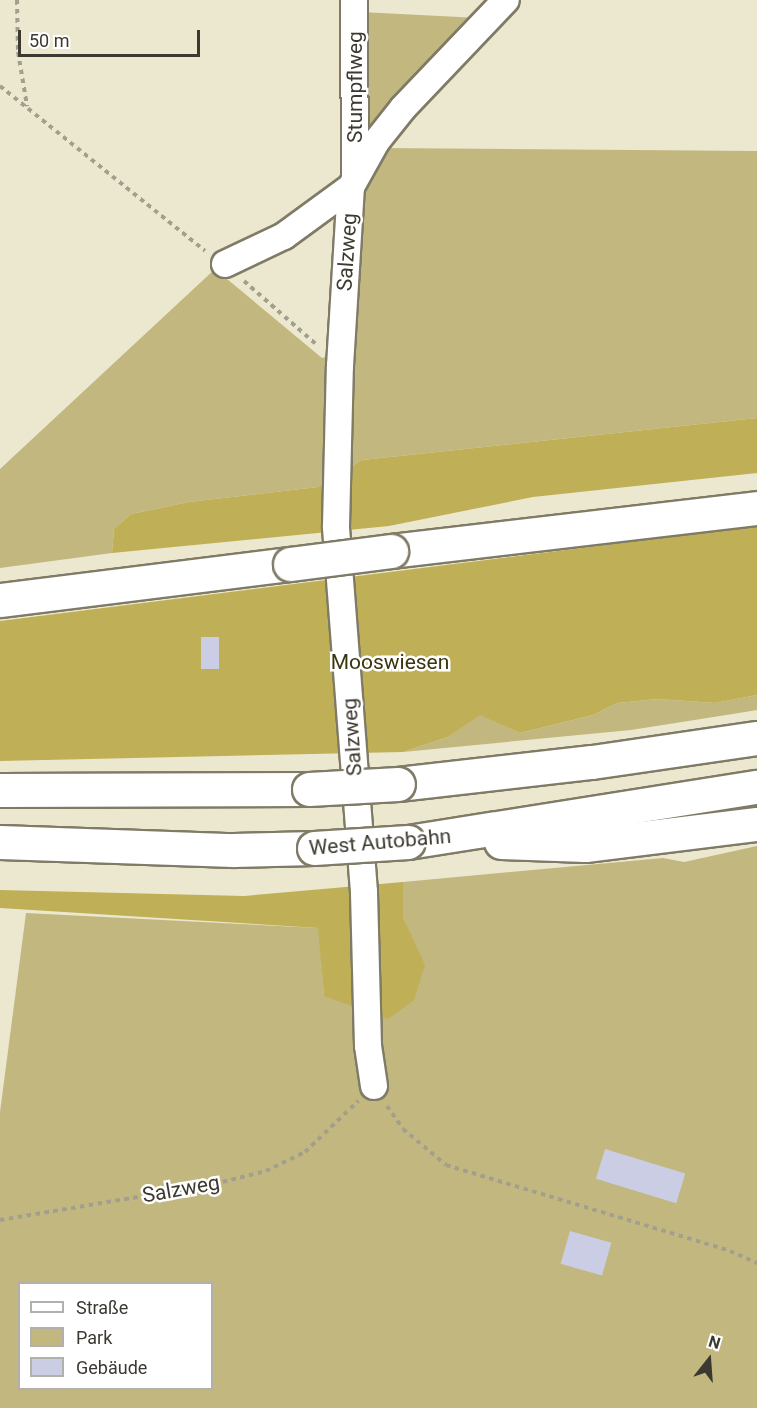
<!DOCTYPE html>
<html>
<head>
<meta charset="utf-8">
<style>
  body { margin:0 }
  #map { position:relative; width:757px; height:1408px; overflow:hidden; background:#ece8d0; font-family:Roboto,sans-serif }
  div>[style] { position:absolute }
  .green>* { inset:0; background:#c2b87f }
  .forest>* { inset:0; background:#bfaf57 }
  .building>* { inset:0; background:#cacde4; transform-origin:0 0 }
  .path>* { height:4px; margin-top:-2px; transform-origin:0; background:repeating-linear-gradient(90deg,#a29f8d 0 4.5px,transparent 0 9px) }
  .roads { filter:drop-shadow(2px 0 #7f7b66) drop-shadow(-2px 0 #7f7b66) drop-shadow(0 2px #7f7b66) drop-shadow(0 -2px #7f7b66) }
  .street>* { height:26px; margin:-13px; padding:0 13px; transform-origin:13px; border-radius:13px; background:#fff }
  .highway>* { height:33px; margin:-16.5px; padding:0 16.5px; transform-origin:16.5px; border-radius:16.5px; background:#fff }
  .bridges { filter:drop-shadow(2px 0 #7f7b66) drop-shadow(-2px 0 #7f7b66) drop-shadow(0 2px #7f7b66) drop-shadow(0 -2px #7f7b66) }
  .highway-bridge>* { height:33px; margin:-16.5px; padding:0 16.5px; transform-origin:16.5px; border-radius:16.5px; background:#fff }
  span { translate:-50% -50%; white-space:nowrap; text-align:center; line-height:1.15; -webkit-text-stroke:5px #fff; paint-order:stroke }
  .street-label { font-size:21px; color:#3b3930 }
  .park-label { font-size:21px; color:#3c350f }
  .legend { position:absolute; left:18px; top:1282px; width:195px; height:108px; box-sizing:border-box; background:#fff; border:2px solid #b1b0ac; margin:0; padding:8px 10px; list-style:none; font-size:18px; color:#3b3930 }
  .legend li { display:flex; align-items:center; gap:12px; height:30px }
  .legend b { width:30px; border:2px solid #b1b0ac }
  .north { position:absolute; left:679px; top:1330px; width:60px; height:60px; -webkit-text-stroke:4px #fff; paint-order:stroke; rotate:17deg; font-size:16px; font-weight:700; line-height:24px; text-align:center; color:#3b3930 }
  .north::after { content:''; display:block; margin:auto; width:21px; height:27px; background:#3b3930; clip-path:polygon(50% 0,100% 100%,50% 72%,0 100%) }
  .scale { position:absolute; left:18px; top:30px; width:182px; height:27px; box-sizing:border-box; border:3px solid #3b3930; border-top:0; padding-left:8px; font-size:18px; line-height:21px; white-space:nowrap; color:#3b3930; -webkit-text-stroke:4px #fff; paint-order:stroke }
</style>
</head>
<body>
<div id="map">
  <div class="green">
    <i style="clip-path:polygon(361px 12px,479px 18px,362px 150px)"></i>
    <i style="clip-path:polygon(380px 148px,757px 151px,757px 418px,362px 460px,318px 487px,189px 502px,131px 514px,114px 529px,112px 553px,0 568px,0 469px,215px 269px,322px 358px,346px 352px,359px 198px)"></i>
    <i style="clip-path:polygon(757px 695px,757px 710px,739px 713px,631px 730px,403px 752px,448px 737px,480px 714px,520px 733px,593px 715px,617px 703px,658px 699px,715px 703px)"></i>
    <i style="clip-path:polygon(evenodd,757px 846px,757px 1408px,0 1408px,0 1112px,26px 913px,319px 928px,324px 996px,410px 934px,403px 917px,403px 882px,663px 858px,684px 862px,757px 846px,20px 1284px,212px 1284px,212px 1388px,20px 1388px,20px 1284px)"></i>
  </div>
  <div class="forest">
    <i style="clip-path:polygon(757px 418px,757px 473px,533px 497px,389px 526px,112px 553px,114px 529px,131px 514px,189px 502px,318px 487px,362px 460px)"></i>
    <i style="clip-path:polygon(757px 526px,757px 695px,715px 703px,658px 699px,617px 703px,593px 715px,520px 733px,480px 715px,448px 737px,403px 752px,0 761px,0 621px)"></i>
    <i style="clip-path:polygon(403px 882px,403px 917px,425px 965px,414px 1000px,388px 1019px,324px 996px,318px 928px,0 908px,0 890px,244px 896px)"></i>
  </div>
  <div class="building">
    <i style="left:201px;top:637px;width:18px;height:32px"></i>
    <i style="left:605px;top:1149px;width:84px;height:31px;rotate:17deg"></i>
    <i style="left:570px;top:1231px;width:43px;height:34px;rotate:16deg"></i>
  </div>
  <div class="path">
    <i style="left:17px;top:0;width:52px;rotate:88.9deg"></i>
    <i style="left:18px;top:52px;width:55px;rotate:80.5deg"></i>
    <i style="left:0;top:86px;width:263px;rotate:38.8deg"></i>
    <i style="left:244px;top:281px;width:97px;rotate:41.2deg"></i>
    <i style="left:387px;top:1106px;width:28px;rotate:55deg"></i>
    <i style="left:403px;top:1129px;width:56px;rotate:39.9deg"></i>
    <i style="left:446px;top:1165px;width:297px;rotate:16.8deg"></i>
    <i style="left:730px;top:1251px;width:30px;rotate:24deg"></i>
    <i style="left:0;top:1220px;width:217px;rotate:-9.5deg"></i>
    <i style="left:214px;top:1184px;width:54px;rotate:-14deg"></i>
    <i style="left:266px;top:1171px;width:43px;rotate:-26deg"></i>
    <i style="left:305px;top:1152px;width:74px;rotate:-43.9deg"></i>
  </div>
  <div class="roads">
    <div class="street">
      <i style="left:354px;top:0;width:175px;rotate:89.7deg"></i>
      <i style="left:225px;top:264px;width:65px;rotate:-25.4deg"></i>
      <i style="left:284px;top:236px;width:83px;rotate:-36.2deg"></i>
      <i style="left:374px;top:1086px;width:40px;rotate:-98.5deg"></i>
      <i style="left:368px;top:1046px;width:154px;rotate:-91.5deg"></i>
      <i style="left:364px;top:892px;width:367px;rotate:-94.4deg"></i>
      <i style="left:336px;top:526px;width:160px;rotate:-88.6deg"></i>
      <i style="left:340px;top:366px;width:179px;rotate:-86.5deg"></i>
      <i style="left:351px;top:187px;width:51px;rotate:-60.9deg"></i>
      <i style="left:376px;top:142px;width:43px;rotate:-51.5deg"></i>
      <i style="left:403px;top:108px;width:149px;rotate:-46.4deg"></i>
    </div>
    <div class="highway">
      <i style="left:391px;top:551px;width:369px;rotate:-6.7deg"></i>
      <i style="left:0;top:600px;width:292px;rotate:-7.1deg"></i>
      <i style="left:398px;top:784px;width:195px;rotate:-6.5deg"></i>
      <i style="left:592px;top:762px;width:167px;rotate:-8.3deg"></i>
      <i style="left:0;top:790px;width:309px;rotate:-0.2deg"></i>
      <i style="left:0;top:842px;width:233px;rotate:2deg"></i>
      <i style="left:233px;top:850px;width:81px;rotate:-1.4deg"></i>
      <i style="left:408px;top:842px;width:353px;rotate:-9deg"></i>
      <i style="left:501px;top:842px;width:84px;rotate:2deg"></i>
      <i style="left:585px;top:845px;width:173px;rotate:-7deg"></i>
    </div>
  </div>
  <div class="bridges">
    <div class="highway-bridge">
      <i style="left:290px;top:564px;width:102px;rotate:-7.3deg"></i>
      <i style="left:309px;top:789px;width:89px;rotate:-3.2deg"></i>
      <i style="left:314px;top:848px;width:94px;rotate:-3.7deg"></i>
    </div>
  </div>
  <div class="street-label">
    <span style="left:355px;top:87px;rotate:-90deg">Stumpflweg</span>
    <span style="left:347px;top:252px;rotate:-86deg">Salzweg</span>
    <span style="left:352px;top:737px;rotate:-94deg">Salzweg</span>
    <span style="left:380px;top:842px;rotate:-5deg">West Autobahn</span>
    <span style="left:181px;top:1189px;rotate:-10deg">Salzweg</span>
  </div>
  <div class="park-label">
    <span style="left:390px;top:662px">Mooswiesen</span>
  </div>
  <ul class="legend">
  <li><b style="height:8px;background:#fff"></b>Straße</li>
  <li><b style="height:16px;background:#c2b87f"></b>Park</li>
  <li><b style="height:16px;background:#cacde4"></b>Gebäude</li>
  </ul>
  <div class="north">N</div>
  <div class="scale">50 m</div>
</div>
</body>
</html>
